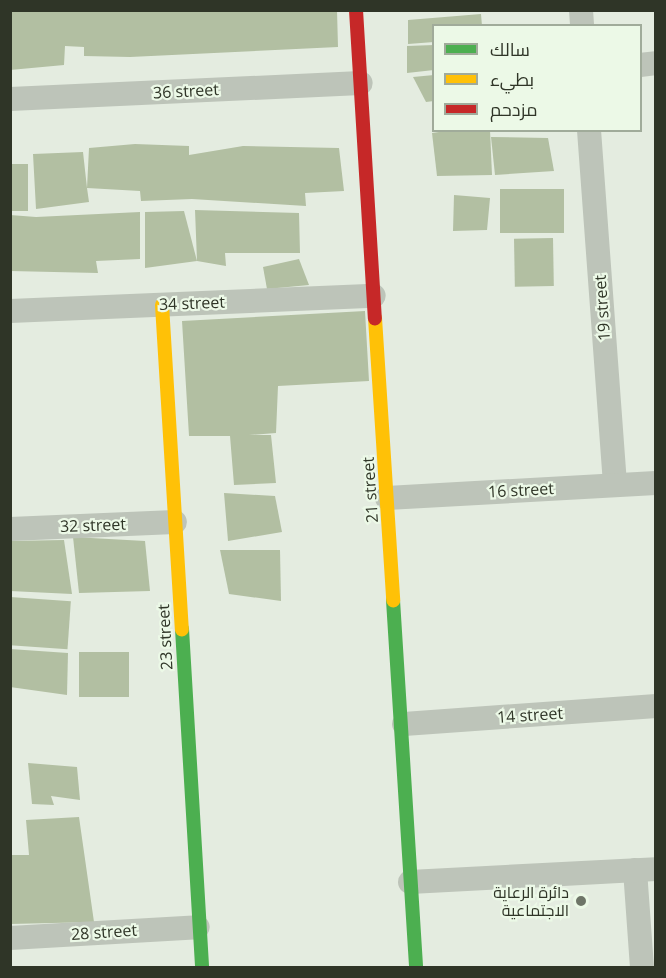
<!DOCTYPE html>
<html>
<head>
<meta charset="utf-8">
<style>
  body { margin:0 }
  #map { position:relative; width:666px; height:978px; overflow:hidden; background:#e4ece0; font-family:"Open Sans",Cairo,sans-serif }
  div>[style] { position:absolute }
  .building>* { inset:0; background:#b2bfa2; transform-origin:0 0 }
  .street>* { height:24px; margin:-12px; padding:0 12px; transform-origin:12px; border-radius:12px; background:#bdc4b9 }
  .fast>* { height:14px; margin:-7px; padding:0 7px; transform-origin:7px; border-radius:7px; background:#4caf50 }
  .slow>* { height:14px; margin:-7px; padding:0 7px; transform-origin:7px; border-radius:7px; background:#ffc107 }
  .jam>* { height:14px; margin:-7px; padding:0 7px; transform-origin:7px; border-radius:7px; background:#c62828 }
  .dots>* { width:16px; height:16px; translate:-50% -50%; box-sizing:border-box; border:3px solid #ecf9e7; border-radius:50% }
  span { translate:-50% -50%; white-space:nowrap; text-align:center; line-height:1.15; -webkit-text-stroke:4.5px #ecf9e7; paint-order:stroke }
  .street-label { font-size:16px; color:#2f3527 }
  .poi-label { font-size:16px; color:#2f3527 }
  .right { translate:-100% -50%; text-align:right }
  .frame { position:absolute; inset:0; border:12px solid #2f3527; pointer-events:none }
  .legend { position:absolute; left:432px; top:24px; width:210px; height:108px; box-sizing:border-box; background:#ecf9e7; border:2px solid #a0ab9a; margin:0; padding:8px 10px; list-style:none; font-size:18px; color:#2f3527 }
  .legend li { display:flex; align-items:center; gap:12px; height:30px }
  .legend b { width:30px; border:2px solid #a0ab9a }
</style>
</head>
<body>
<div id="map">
  <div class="building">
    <i style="clip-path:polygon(10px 10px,337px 10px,338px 47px,130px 57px,84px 56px,84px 47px,65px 46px,64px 65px,10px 70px)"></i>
    <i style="clip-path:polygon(481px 14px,482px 26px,434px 26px,434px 42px,408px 44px,408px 20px)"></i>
    <i style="clip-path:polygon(434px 45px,434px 70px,407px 73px,407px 46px)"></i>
    <i style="clip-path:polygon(434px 75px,434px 101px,426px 102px,413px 77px)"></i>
    <i style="clip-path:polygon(453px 130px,490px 130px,492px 175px,437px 176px,432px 133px)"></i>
    <i style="clip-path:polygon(491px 137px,548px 138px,554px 171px,495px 175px)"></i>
    <i style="clip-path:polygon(135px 144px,189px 146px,189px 155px,243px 146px,339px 148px,344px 191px,305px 193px,306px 206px,192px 199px,141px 201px,140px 191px,87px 188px,89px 202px,36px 209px,33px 154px,83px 152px,87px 188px,89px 148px)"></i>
    <i style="left:10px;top:164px;width:18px;height:47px"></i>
    <i style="left:500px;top:189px;width:64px;height:44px"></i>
    <i style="clip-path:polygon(454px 195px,490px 198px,487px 230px,453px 231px)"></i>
    <i style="clip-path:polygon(195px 210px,299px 213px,300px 253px,225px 253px,226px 266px,197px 261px)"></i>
    <i style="clip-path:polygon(184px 211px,197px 261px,145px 268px,145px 212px)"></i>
    <i style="clip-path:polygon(140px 212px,140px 259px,96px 261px,98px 273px,10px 271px,10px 215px,36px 217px)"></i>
    <i style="left:553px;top:238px;width:48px;height:39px;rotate:89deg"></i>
    <i style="clip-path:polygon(299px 259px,309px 285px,267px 289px,263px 267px)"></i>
    <i style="clip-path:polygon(365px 311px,369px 381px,278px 386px,276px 433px,249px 435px,271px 435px,276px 483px,234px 485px,230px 436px,189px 436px,182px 321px)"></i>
    <i style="clip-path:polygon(224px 493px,275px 496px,282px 532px,228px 541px)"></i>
    <i style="clip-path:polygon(73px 537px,145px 541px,150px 591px,79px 593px)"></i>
    <i style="clip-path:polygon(64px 540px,72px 594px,10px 591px,10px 541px)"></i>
    <i style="clip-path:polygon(220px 550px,280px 550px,281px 601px,229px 594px)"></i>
    <i style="left:10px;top:597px;width:61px;height:48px;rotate:4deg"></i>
    <i style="clip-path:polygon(10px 649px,68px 653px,67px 695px,10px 687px)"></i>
    <i style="left:129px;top:652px;width:45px;height:50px;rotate:90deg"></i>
    <i style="clip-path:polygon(28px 763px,77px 767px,80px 800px,51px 796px,54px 805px,32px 804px)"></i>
    <i style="clip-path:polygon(79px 817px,94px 922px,10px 924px,10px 855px,29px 855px,26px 820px)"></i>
  </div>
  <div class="street">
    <i style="left:581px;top:10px;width:16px;rotate:86deg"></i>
    <i style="left:640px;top:65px;width:16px;rotate:-7deg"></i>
    <i style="left:10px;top:99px;width:351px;rotate:-2.6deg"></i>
    <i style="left:589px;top:130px;width:356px;rotate:85.8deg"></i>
    <i style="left:10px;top:311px;width:364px;rotate:-2.4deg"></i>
    <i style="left:387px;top:498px;width:269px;rotate:-3.2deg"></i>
    <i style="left:10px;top:529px;width:165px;rotate:-2.4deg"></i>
    <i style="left:404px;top:724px;width:253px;rotate:-4.1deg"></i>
    <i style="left:635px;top:870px;width:98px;rotate:85.9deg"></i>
    <i style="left:410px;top:882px;width:246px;rotate:-3deg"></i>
    <i style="left:10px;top:938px;width:188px;rotate:-3.3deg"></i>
  </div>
  <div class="fast">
    <i style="left:393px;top:600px;width:369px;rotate:86.4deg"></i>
    <i style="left:182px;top:629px;width:340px;rotate:86.6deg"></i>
  </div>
  <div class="slow">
    <i style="left:162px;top:305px;width:325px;rotate:86.5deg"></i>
    <i style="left:375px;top:318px;width:283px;rotate:86.3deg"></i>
  </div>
  <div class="jam">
    <i style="left:356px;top:10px;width:309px;rotate:86.5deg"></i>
  </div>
  <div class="dots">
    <i style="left:581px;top:901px;background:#6e7568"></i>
  </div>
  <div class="street-label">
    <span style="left:186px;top:91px;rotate:-3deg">36 street</span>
    <span style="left:192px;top:303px;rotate:-2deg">34 street</span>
    <span style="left:602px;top:308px;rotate:-94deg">19 street</span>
    <span style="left:370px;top:490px;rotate:-94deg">21 street</span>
    <span style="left:521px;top:490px;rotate:-3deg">16 street</span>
    <span style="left:93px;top:525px;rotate:-2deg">32 street</span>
    <span style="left:165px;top:637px;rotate:-93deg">23 street</span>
    <span style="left:530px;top:715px;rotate:-4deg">14 street</span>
    <span style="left:104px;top:932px;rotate:-4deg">28 street</span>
  </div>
  <div class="poi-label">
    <span class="right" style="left:569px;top:901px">دائرة الرعاية<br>الاجتماعية</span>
  </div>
  <div class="frame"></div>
  <ul class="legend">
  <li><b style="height:8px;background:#4caf50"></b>سالك</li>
  <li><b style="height:8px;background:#ffc107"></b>بطيء</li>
  <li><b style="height:8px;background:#c62828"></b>مزدحم</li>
  </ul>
</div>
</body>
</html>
